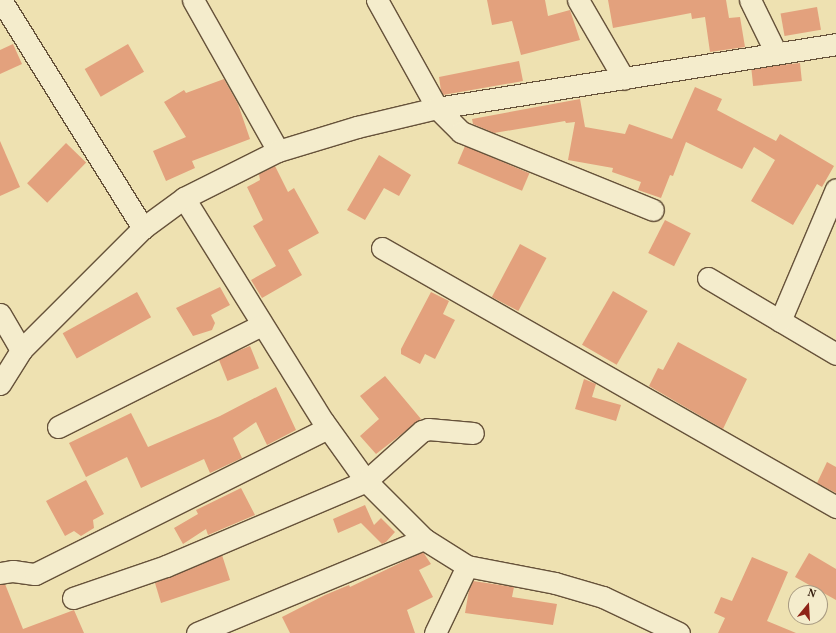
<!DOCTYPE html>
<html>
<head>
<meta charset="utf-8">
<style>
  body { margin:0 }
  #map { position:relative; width:836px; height:633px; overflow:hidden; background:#eee1b1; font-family:Vollkorn,serif }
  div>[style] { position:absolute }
  .building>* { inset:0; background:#e3a17d; transform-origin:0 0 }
  .roads { filter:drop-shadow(1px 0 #66523a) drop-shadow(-1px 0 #66523a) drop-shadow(0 1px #66523a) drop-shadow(0 -1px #66523a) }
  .minor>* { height:21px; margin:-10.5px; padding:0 10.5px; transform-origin:10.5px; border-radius:10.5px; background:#f4eccc }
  span { translate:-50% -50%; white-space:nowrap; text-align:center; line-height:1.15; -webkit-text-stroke:3px #f4eccc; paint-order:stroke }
  .north { position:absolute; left:788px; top:585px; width:40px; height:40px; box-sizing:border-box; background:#f4eccc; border:1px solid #a99b82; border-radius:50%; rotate:18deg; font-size:11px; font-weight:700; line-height:16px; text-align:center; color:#392212 }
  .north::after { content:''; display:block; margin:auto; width:14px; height:18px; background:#8f2418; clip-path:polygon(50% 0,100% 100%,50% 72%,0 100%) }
</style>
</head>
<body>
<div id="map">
  <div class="building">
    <i style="clip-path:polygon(487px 0,545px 0,548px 16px,570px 10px,580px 40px,521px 55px,512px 21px,492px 25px)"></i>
    <i style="clip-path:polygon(608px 0,726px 0,729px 18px,740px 17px,745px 47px,710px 52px,705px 17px,692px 19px,691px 13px,613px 28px)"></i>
    <i style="left:817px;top:7px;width:23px;height:37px;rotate:80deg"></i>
    <i style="clip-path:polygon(13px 44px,22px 64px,0 74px,0 50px)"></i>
    <i style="left:128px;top:44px;width:32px;height:50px;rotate:60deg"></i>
    <i style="clip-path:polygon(519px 61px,523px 81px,443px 95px,441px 91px,439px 77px)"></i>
    <i style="left:800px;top:63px;width:18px;height:49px;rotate:84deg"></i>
    <i style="clip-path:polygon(224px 79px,238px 104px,250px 139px,192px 161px,195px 168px,166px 181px,153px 151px,186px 137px,164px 102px,184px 90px,186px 93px)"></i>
    <i style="clip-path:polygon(695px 87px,722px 99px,717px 110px,776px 141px,780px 134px,834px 166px,822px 187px,817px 184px,793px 225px,751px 201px,775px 160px,754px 147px,742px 169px,686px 142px,673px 176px,670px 175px,661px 198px,638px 190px,641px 182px,612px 172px,613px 168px,568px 160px,575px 122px,566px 123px,565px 121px,494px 133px,473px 124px,472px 119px,580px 99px,585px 127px,625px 134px,629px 124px,672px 139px)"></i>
    <i style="clip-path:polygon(0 141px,20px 187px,0 196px)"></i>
    <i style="left:66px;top:143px;width:28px;height:56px;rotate:44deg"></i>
    <i style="left:465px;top:146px;width:70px;height:19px;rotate:23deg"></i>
    <i style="clip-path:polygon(379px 155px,411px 175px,399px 196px,384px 188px,365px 220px,347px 210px)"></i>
    <i style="clip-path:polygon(275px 166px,288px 192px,294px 188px,319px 233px,288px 250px,302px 275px,262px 298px,251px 280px,276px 266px,253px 226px,263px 220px,247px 187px,260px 180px,259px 174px)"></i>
    <i style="left:665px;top:220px;width:29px;height:37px;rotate:27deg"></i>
    <i style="left:520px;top:244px;width:30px;height:60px;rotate:28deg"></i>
    <i style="clip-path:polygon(220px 287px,230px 305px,211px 315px,215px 323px,212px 330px,193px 336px,176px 308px)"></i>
    <i style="left:613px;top:291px;width:40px;height:62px;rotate:30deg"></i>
    <i style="left:137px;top:292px;width:29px;height:85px;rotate:61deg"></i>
    <i style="clip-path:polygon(431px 292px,449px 301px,443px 314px,455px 320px,435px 359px,425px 354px,420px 364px,401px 354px,401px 349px)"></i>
    <i style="clip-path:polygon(678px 342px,747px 379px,723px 429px,649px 386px,658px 368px,663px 370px)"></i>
    <i style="left:250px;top:346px;width:24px;height:34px;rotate:68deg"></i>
    <i style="clip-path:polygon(385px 376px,421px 419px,376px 454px,360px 436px,379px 419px,360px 396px)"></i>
    <i style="clip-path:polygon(584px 379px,596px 384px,592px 397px,621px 405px,616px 421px,575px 409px)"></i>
    <i style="clip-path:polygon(276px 387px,296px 430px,267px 445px,256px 422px,233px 438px,242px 458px,210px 473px,204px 459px,141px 488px,127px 457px,86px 477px,69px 443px,131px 413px,148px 447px,220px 416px)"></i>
    <i style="clip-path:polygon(827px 462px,836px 467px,836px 493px,817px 483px)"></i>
    <i style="clip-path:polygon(86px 480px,104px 514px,93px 520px,94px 528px,81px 536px,74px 531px,65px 536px,46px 501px)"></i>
    <i style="clip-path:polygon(241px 488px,255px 515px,208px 535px,206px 529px,183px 544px,174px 528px,198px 514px,196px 510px)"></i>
    <i style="clip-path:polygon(365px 505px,374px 525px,381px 518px,395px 532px,386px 542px,382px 544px,361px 523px,338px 533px,333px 519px)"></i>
    <i style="clip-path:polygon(423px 552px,431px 564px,419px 570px,433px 597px,407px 610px,415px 633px,290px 633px,282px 617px,325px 595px,349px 585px,350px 587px)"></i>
    <i style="clip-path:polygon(809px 553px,836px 569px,836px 600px,795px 577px)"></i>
    <i style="clip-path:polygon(222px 555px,230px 580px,161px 603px,155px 583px)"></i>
    <i style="clip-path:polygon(752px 557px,788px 572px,767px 621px,796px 633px,718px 633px,725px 618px,714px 613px,721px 597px,732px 601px)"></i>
    <i style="clip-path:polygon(473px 581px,514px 587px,512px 597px,557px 604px,553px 625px,465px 613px,469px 590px)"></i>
    <i style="clip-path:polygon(5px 584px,23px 629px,74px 610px,84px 633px,0 633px,0 585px)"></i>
  </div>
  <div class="roads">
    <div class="minor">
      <i style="left:1px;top:0;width:269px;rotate:58.1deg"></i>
      <i style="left:193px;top:0;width:173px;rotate:60.6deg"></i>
      <i style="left:377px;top:0;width:124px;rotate:60.9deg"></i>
      <i style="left:437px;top:108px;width:34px;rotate:45deg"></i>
      <i style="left:461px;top:132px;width:207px;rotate:22.1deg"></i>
      <i style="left:578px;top:0;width:91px;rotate:59.8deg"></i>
      <i style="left:750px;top:0;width:59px;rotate:63.9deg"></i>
      <i style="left:184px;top:198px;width:263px;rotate:58.1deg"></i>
      <i style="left:323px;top:421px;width:74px;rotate:54.4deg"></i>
      <i style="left:366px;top:481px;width:82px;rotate:45deg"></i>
      <i style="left:424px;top:539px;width:51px;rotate:32.1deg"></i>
      <i style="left:467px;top:566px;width:90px;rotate:10.9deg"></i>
      <i style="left:555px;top:583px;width:50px;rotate:16.3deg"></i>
      <i style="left:603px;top:597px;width:84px;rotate:25.3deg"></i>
      <i style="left:382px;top:248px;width:523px;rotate:29.7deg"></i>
      <i style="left:708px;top:278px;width:149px;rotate:30.7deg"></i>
      <i style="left:0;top:314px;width:42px;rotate:59.7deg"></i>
      <i style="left:780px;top:321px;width:143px;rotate:-67deg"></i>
      <i style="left:0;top:384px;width:40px;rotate:-58deg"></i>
      <i style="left:21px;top:350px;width:173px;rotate:-45deg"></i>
      <i style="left:143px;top:228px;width:51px;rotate:-36.2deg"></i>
      <i style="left:184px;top:198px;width:105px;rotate:-26.6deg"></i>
      <i style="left:278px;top:151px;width:83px;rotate:-16.9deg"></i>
      <i style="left:357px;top:127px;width:82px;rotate:-13.4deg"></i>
      <i style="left:437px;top:108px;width:404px;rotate:-9.1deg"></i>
      <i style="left:58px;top:427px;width:228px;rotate:-26.6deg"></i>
      <i style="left:0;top:573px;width:13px;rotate:-9deg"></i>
      <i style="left:13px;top:571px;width:22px;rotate:8deg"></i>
      <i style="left:35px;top:574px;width:327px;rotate:-26.5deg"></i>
      <i style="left:73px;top:598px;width:98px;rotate:-19deg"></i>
      <i style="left:166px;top:566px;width:217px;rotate:-23deg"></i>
      <i style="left:366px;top:481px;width:75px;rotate:-41.8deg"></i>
      <i style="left:422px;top:431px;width:6px;rotate:-18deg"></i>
      <i style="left:428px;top:429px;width:45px;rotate:5.1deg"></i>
      <i style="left:197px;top:633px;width:246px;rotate:-22.5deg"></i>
      <i style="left:435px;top:633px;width:74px;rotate:-64.5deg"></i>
    </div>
  </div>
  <div class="north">N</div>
</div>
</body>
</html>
